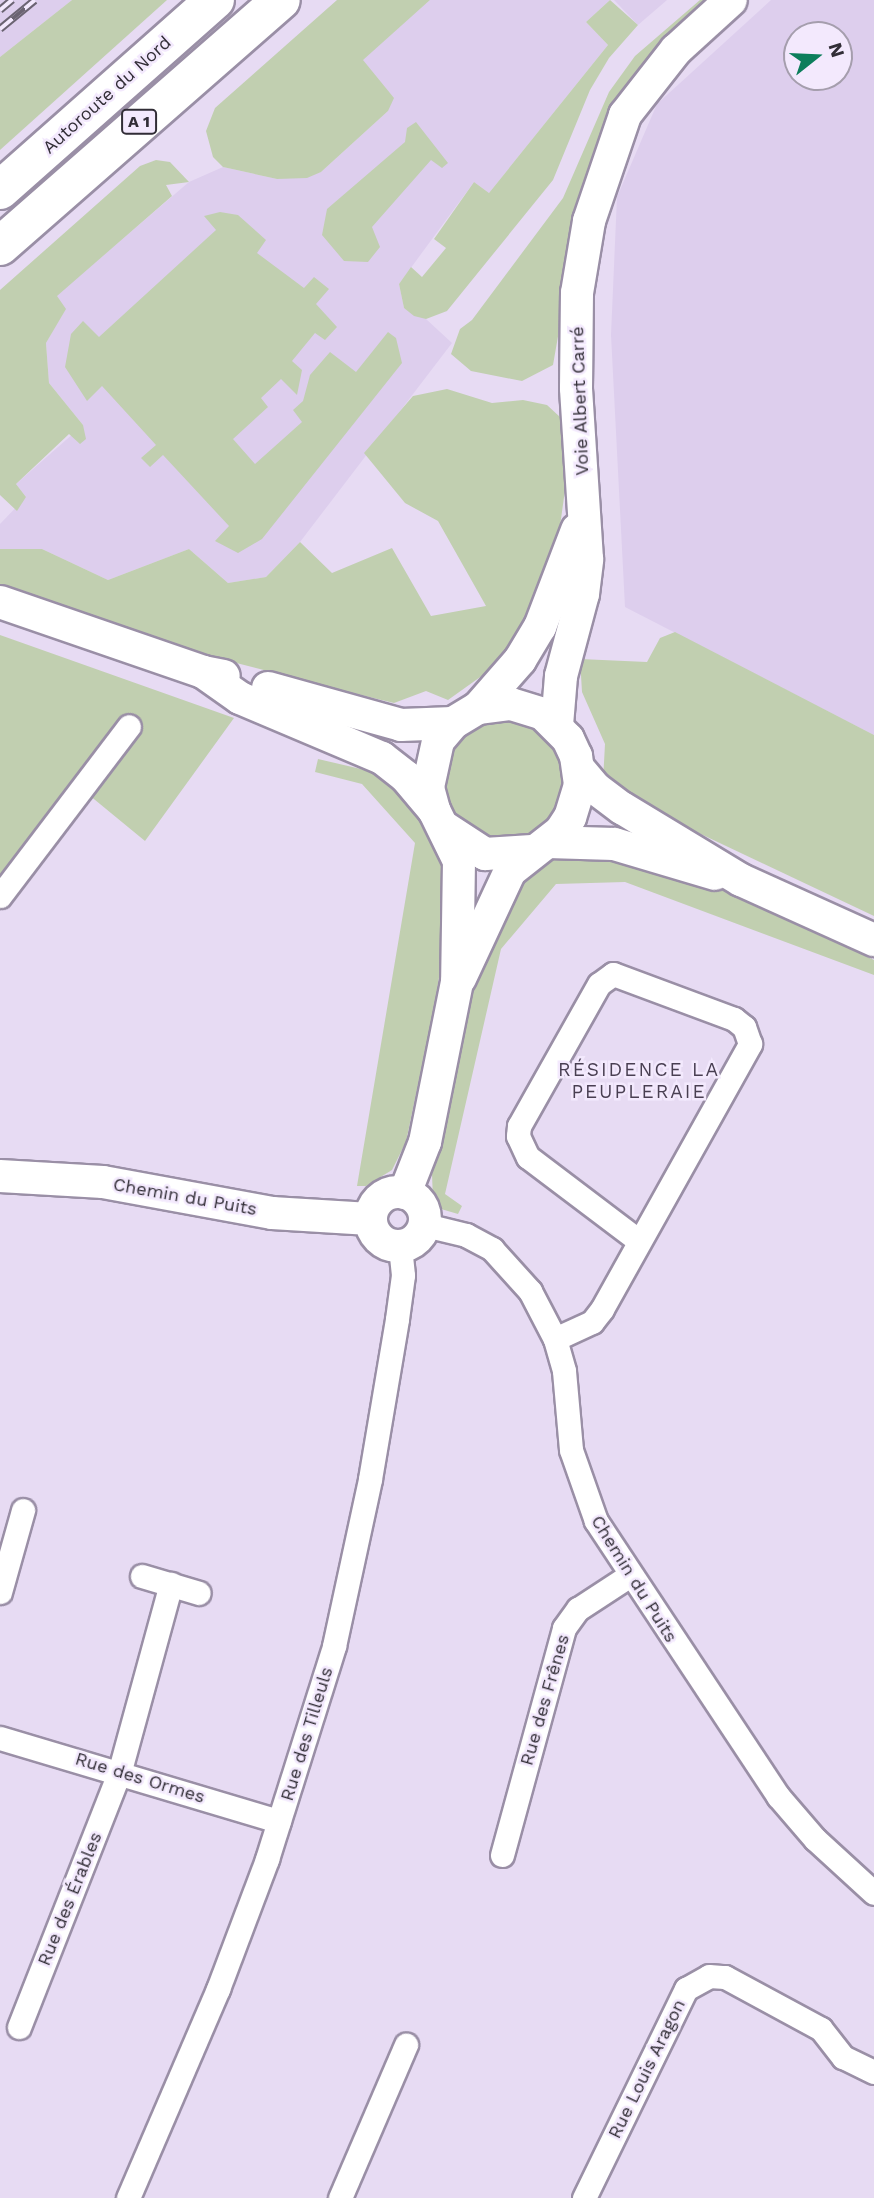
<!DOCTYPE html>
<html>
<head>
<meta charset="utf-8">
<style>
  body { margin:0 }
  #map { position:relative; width:874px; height:2198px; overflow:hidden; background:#e7dbf3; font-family:"Work Sans",sans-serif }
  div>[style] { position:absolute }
  .built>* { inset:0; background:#ddceed }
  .green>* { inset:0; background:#c1cfb0 }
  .round { border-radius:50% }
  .roads { filter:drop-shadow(2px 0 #9a8fa6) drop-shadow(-2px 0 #9a8fa6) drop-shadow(0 2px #9a8fa6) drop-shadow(0 -2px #9a8fa6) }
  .street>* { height:23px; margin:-11.5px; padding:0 11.5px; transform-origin:11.5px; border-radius:11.5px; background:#fff }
  .secondary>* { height:32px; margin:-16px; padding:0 16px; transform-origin:16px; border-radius:16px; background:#fff }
  .secondary>.ring { margin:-16px; padding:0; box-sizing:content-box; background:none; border:32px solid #fff; border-radius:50% }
  .highway>* { height:38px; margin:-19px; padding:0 19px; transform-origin:19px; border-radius:19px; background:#fff }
  .rail>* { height:8px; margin-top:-4px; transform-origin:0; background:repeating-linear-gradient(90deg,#f3e9fd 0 16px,#6b6472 0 32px); box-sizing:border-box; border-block:2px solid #6b6472 }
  span { translate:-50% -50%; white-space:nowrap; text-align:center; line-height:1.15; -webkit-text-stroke:5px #f3e9fd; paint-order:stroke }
  .shield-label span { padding:2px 5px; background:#f3e9fd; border:2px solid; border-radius:5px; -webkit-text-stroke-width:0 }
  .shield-label { font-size:16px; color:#312d36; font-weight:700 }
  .street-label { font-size:18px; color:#312d36 }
  .neighbourhood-label { font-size:19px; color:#493f52; letter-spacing:2px }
  .north { position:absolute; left:783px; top:21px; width:70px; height:70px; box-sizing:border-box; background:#f3e9fd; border:2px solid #a59ead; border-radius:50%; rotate:72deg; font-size:19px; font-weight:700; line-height:28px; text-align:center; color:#312d36 }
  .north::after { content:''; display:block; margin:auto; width:24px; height:32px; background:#0c7e5b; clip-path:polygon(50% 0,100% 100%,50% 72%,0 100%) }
</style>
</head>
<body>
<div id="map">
  <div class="built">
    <i style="clip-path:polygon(0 0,72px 0,0 57px)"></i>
    <i style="clip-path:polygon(430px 0,610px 0,586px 22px,608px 45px,489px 193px,474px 182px,399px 284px,404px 308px,426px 319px,452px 343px,300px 542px,266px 577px,228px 583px,189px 549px,108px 580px,42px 549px,0 549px,0 524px,26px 497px,16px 484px,83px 425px,49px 383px,46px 343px,65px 309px,56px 296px,189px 182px,223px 167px,277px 179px,321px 172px,388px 111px,362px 60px)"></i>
    <i style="clip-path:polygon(614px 0,667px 0,638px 25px)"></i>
    <i style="clip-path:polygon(evenodd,771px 0,874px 0,874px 735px,625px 607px,611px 335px,617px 197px,657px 104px,771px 0,797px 35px,839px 35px,839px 77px,797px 77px,797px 35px)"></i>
  </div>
  <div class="green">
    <i style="clip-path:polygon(72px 0,167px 0,0 150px,0 57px)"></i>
    <i style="clip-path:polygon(337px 0,430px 0,363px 60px,394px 98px,388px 111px,321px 172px,307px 178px,277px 179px,223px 167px,213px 157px,206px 131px,215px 108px)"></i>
    <i style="clip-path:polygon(610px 0,638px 25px,609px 58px,590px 90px,553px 180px,447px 311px,426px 319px,414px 316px,404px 308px,399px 284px,411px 267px,422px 277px,446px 248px,434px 239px,474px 182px,489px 193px,608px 45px,586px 22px)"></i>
    <i style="clip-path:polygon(700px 0,718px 0,670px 43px,567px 285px,553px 365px,522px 381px,471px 371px,451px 354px,460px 329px,472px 320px,563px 198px,609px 92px,635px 56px)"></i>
    <i style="clip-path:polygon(416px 122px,448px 163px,442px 168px,431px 160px,372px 227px,380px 247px,368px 262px,344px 261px,322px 235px,327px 209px,405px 142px,407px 128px)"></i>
    <i style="clip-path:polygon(156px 160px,170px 162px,189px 182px,166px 185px,172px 196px,57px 296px,66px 309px,46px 343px,49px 383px,83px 425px,86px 439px,80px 444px,69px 434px,16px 484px,26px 497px,17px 511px,0 495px,0 290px,140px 166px)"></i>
    <i style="clip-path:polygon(220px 212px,238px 215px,266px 240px,257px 253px,304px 288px,314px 277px,329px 289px,316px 304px,337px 327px,325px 340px,315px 333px,292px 361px,302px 370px,297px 395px,281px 379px,261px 398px,268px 407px,233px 439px,255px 464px,302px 422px,293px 410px,303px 401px,310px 375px,330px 352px,356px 372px,388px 332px,396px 338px,402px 363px,262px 539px,238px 553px,215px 541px,229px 526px,163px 455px,150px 467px,141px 458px,156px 445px,102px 386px,87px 401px,65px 367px,71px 334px,83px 321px,99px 337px,216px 230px,204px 216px)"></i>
    <i style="clip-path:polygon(447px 389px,492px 403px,523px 400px,547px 405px,560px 417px,568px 436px,568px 469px,560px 526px,526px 623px,497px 665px,448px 700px,426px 691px,394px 703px,369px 697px,205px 655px,0 586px,0 549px,42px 549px,108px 580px,189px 549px,228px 583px,266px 577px,300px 542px,332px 573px,392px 548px,431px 616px,486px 606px,438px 521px,405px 503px,364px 453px,413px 396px)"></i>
    <i style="clip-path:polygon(675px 632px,874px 735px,874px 916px,629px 800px,603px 781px,605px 744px,582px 692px,580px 659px,647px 662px,660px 638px)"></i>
    <i style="clip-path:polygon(0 635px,234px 718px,145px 841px,72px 781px,0 882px)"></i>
    <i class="round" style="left:445px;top:718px;width:122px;height:122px"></i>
    <i style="clip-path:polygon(318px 759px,378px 773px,409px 802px,451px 870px,451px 907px,433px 1013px,406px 1142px,392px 1170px,366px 1186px,357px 1186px,415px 843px,362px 784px,315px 772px)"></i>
    <i style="clip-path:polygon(622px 856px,755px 901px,874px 960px,874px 975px,625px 882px,556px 884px,501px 949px,445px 1194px,462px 1206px,458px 1214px,441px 1209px,433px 1201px,432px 1174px,470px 986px,514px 878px,549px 857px)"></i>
  </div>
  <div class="roads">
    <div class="street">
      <i style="left:0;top:896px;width:213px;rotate:-52.8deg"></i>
      <i style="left:425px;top:1225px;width:42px;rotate:13.7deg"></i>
      <i style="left:466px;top:1235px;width:30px;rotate:28deg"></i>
      <i style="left:492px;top:1249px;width:57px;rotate:47.9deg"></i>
      <i style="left:530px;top:1291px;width:54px;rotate:62.5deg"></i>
      <i style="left:555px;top:1339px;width:33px;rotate:74deg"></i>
      <i style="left:564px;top:1371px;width:79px;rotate:84.9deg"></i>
      <i style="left:571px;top:1450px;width:75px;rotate:70.6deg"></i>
      <i style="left:596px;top:1521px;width:330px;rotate:56.5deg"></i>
      <i style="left:778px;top:1796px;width:57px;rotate:49.3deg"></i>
      <i style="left:815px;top:1839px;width:80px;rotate:42.5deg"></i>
      <i style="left:555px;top:1339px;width:41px;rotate:-24.7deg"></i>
      <i style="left:592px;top:1322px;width:16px;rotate:-52deg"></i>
      <i style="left:602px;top:1309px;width:304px;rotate:-60.8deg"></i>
      <i style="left:750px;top:1044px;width:18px;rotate:-109deg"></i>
      <i style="left:744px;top:1027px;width:13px;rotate:-141deg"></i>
      <i style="left:734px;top:1019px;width:129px;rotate:-159.6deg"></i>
      <i style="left:613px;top:974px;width:17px;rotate:144deg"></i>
      <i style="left:599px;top:984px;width:163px;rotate:119.4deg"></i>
      <i style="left:519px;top:1126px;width:10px;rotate:96deg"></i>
      <i style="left:518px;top:1136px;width:23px;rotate:65deg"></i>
      <i style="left:528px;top:1157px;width:139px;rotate:37.1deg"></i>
      <i style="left:142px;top:1576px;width:59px;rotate:16.6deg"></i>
      <i style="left:0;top:1592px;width:85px;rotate:-74.3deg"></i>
      <i style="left:0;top:1738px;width:291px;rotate:16.6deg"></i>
      <i style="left:502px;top:1855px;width:235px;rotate:-74.7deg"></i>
      <i style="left:564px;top:1628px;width:24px;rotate:-54deg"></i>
      <i style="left:578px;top:1609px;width:62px;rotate:-33.2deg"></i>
      <i style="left:19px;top:2027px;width:276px;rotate:-68.5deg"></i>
      <i style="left:120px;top:1770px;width:193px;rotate:-74.7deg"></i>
      <i style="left:128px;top:2198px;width:228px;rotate:-66.7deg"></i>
      <i style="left:218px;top:1989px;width:139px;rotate:-69.3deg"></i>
      <i style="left:267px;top:1859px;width:223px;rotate:-72.5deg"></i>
      <i style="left:334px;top:1646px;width:171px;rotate:-77.8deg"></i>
      <i style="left:370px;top:1479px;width:162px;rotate:-80.4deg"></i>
      <i style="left:397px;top:1319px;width:44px;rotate:-82.2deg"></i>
      <i style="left:403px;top:1275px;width:28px;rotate:-96deg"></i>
      <i style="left:340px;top:2198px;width:167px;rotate:-66.7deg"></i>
      <i style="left:584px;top:2198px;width:233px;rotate:-64deg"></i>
      <i style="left:686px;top:1989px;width:26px;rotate:-29deg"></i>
      <i style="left:709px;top:1976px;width:16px;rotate:4deg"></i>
      <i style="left:725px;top:1977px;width:109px;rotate:28.4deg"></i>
      <i style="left:821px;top:2029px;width:36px;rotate:52deg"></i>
      <i style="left:843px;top:2057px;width:34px;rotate:26deg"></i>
    </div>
    <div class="secondary">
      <i style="left:0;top:602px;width:215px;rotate:19deg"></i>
      <i style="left:203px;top:672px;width:21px;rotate:11deg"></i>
      <i style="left:203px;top:672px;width:45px;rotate:35.1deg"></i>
      <i style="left:240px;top:698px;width:154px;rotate:22.9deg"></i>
      <i style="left:382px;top:758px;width:31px;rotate:38deg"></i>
      <i style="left:406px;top:777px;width:43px;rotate:49.7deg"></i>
      <i style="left:434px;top:810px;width:57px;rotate:63.9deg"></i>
      <i style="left:459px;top:861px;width:121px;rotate:90.9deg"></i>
      <i style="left:457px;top:982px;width:163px;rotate:101.3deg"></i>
      <i style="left:425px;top:1142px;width:55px;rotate:111.4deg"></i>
      <i style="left:268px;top:688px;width:138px;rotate:15.5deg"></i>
      <i style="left:401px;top:725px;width:52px;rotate:-2.2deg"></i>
      <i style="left:478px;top:708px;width:64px;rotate:-48.8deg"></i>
      <i style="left:520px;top:660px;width:39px;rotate:-59deg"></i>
      <i style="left:540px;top:627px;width:104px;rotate:-69.1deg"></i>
      <i style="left:557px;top:725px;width:49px;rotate:-85.3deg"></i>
      <i style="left:561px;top:676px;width:85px;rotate:-75deg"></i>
      <i style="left:583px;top:594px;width:35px;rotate:-83deg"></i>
      <i style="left:587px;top:559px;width:171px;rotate:-93.7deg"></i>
      <i style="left:576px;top:388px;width:95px;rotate:-89.4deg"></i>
      <i style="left:577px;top:293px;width:73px;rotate:-80.5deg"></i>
      <i style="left:589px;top:221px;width:112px;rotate:-71.2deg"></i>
      <i style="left:625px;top:115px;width:83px;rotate:-51.9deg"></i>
      <i style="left:676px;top:50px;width:74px;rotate:-42.3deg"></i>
      <i style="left:579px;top:769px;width:25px;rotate:50deg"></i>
      <i style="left:595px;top:788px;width:34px;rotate:37deg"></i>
      <i style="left:622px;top:808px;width:139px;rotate:31.2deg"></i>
      <i style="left:741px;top:880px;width:146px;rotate:24.3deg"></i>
      <i style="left:434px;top:810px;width:24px;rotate:-105deg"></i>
      <i style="left:428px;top:787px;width:47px;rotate:-77.7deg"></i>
      <i style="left:438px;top:741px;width:23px;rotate:-50deg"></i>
      <i style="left:453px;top:723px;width:29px;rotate:-31deg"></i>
      <i style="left:478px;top:708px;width:33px;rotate:-7deg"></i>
      <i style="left:511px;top:704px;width:34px;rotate:17deg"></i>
      <i style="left:543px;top:714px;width:35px;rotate:45deg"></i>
      <i style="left:568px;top:739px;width:19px;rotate:65deg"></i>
      <i style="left:576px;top:756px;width:29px;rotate:82deg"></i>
      <i style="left:580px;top:785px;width:34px;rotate:107deg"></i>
      <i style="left:570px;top:817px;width:17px;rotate:123deg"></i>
      <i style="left:561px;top:831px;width:65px;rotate:141.9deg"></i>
      <i style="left:510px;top:871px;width:118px;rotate:115deg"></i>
      <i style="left:445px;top:828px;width:48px;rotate:33deg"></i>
      <i style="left:485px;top:854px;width:47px;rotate:-3.7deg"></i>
      <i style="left:548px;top:842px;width:66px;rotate:1.7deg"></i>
      <i style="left:614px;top:844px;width:105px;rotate:16.5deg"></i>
      <i style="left:0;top:1176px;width:103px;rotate:3.3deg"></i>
      <i style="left:103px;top:1182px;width:172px;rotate:10.4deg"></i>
      <i style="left:272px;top:1213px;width:98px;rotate:3.5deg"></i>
      <i class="ring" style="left:371px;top:1192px;width:22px;height:22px"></i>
    </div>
    <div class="highway">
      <i style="left:0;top:190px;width:287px;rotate:-41.5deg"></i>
      <i style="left:0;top:246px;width:373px;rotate:-41.2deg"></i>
    </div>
  </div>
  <div class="rail">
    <i style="left:0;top:10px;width:16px;rotate:-40deg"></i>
    <i style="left:0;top:29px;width:45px;rotate:-39.6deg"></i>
  </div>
  <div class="shield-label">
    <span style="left:139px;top:122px">A 1</span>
  </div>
  <div class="street-label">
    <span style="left:107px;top:95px;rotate:-42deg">Autoroute du Nord</span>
    <span style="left:580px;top:401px;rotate:-92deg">Voie Albert Carré</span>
    <span style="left:185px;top:1197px;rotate:10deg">Chemin du Puits</span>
    <span style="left:634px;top:1579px;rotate:58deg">Chemin du Puits</span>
    <span style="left:545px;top:1700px;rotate:-74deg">Rue des Frênes</span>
    <span style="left:307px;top:1734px;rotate:-73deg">Rue des Tilleuls</span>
    <span style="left:140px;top:1778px;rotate:17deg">Rue des Ormes</span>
    <span style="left:70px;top:1899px;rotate:-68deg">Rue des Érables</span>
    <span style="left:647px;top:2069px;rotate:-64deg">Rue Louis Aragon</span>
  </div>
  <div class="neighbourhood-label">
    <span style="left:639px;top:1081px">RÉSIDENCE LA<br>PEUPLERAIE</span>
  </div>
  <div class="north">N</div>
</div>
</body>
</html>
